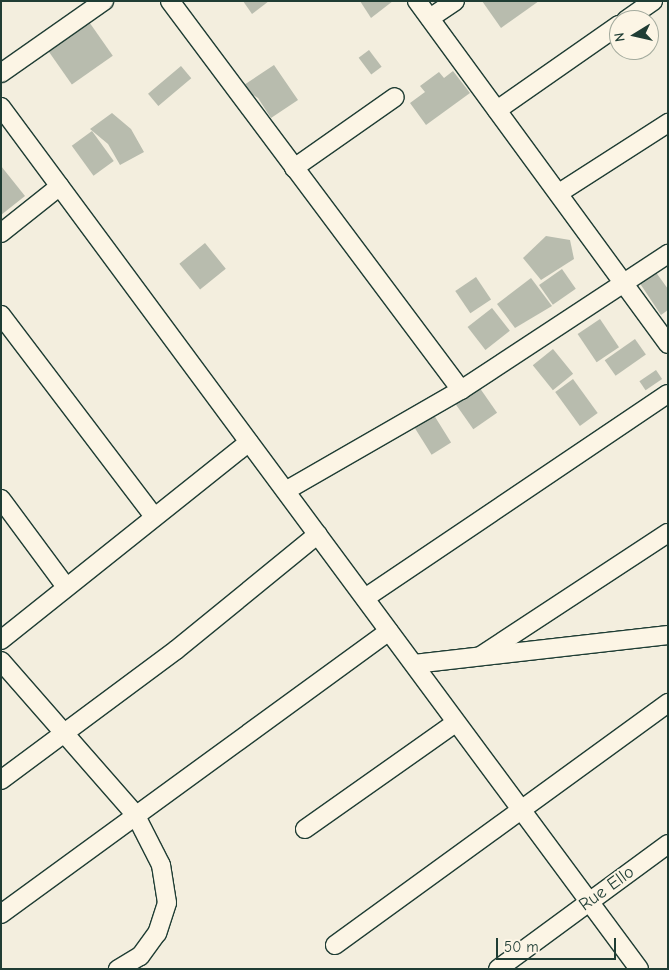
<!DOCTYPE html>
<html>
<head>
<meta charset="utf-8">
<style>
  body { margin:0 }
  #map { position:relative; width:669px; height:970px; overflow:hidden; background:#f3eede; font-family:"Comic Neue",sans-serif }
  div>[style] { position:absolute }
  .building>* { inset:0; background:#b8bcae; transform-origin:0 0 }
  .roads { filter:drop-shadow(1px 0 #1f3d34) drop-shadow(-1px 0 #1f3d34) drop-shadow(0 1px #1f3d34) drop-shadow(0 -1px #1f3d34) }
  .street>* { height:18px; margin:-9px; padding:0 9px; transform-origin:9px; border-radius:9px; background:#fcf5e5 }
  span { translate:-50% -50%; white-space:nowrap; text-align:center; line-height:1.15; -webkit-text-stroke:4px #fcf5e5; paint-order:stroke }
  .street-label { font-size:18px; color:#1f3d34 }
  .frame { position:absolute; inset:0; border:2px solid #1f3d34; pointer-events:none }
  .north { position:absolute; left:609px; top:10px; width:50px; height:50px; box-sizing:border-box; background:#fcf5e5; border:1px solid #a4ab9e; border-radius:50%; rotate:261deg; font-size:14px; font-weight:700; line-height:20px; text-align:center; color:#1f3d34 }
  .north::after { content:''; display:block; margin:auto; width:18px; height:22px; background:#1f3d34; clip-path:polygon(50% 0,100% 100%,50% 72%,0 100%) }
  .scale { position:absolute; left:496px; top:938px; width:120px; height:22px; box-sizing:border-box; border:2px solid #1f3d34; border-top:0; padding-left:6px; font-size:15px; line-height:18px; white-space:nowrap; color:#1f3d34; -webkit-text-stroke:4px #fcf5e5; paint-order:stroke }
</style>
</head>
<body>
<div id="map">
  <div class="building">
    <i style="clip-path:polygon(243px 1px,269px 1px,252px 14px)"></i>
    <i style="clip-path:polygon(360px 1px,393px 1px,371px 18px)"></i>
    <i style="clip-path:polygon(482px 1px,539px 1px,501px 28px)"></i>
    <i style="left:87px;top:19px;width:45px;height:50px;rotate:55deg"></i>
    <i style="left:369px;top:50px;width:21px;height:13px;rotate:53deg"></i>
    <i style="clip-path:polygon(274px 65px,298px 100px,271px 118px,258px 98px,241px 87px)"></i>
    <i style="left:181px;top:66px;width:16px;height:43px;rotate:50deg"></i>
    <i style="clip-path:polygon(453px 71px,470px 93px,426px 125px,410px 103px,425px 92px,420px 86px,439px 72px,444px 78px)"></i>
    <i style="clip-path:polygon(112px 113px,131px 129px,144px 152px,120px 165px,108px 144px,90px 129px)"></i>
    <i style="left:92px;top:131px;width:37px;height:25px;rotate:54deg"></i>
    <i style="clip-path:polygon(1px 166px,25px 196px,1px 215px)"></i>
    <i style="clip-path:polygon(546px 236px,570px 240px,574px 259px,541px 280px,523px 258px)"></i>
    <i style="left:205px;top:243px;width:33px;height:33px;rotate:51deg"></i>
    <i style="left:562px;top:269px;width:24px;height:28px;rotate:55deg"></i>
    <i style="clip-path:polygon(655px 271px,668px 289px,668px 310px,661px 315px,639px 282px)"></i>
    <i style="left:476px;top:277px;width:27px;height:25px;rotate:56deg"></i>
    <i style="clip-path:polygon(531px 278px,552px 306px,515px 328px,497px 304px)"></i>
    <i style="left:492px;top:308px;width:29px;height:31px;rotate:52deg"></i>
    <i style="left:600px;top:319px;width:34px;height:27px;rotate:56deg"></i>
    <i style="left:635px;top:339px;width:19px;height:37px;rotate:55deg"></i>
    <i style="left:553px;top:349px;width:32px;height:26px;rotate:51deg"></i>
    <i style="left:656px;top:370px;width:11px;height:20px;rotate:56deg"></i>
    <i style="left:573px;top:379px;width:42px;height:22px;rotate:54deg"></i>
    <i style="left:477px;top:384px;width:35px;height:29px;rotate:55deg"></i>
    <i style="left:432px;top:412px;width:36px;height:23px;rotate:58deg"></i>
  </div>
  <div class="roads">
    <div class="street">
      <i style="left:170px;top:1px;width:486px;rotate:53.2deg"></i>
      <i style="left:417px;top:1px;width:425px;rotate:53.8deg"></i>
      <i style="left:430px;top:18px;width:30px;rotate:-34deg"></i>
      <i style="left:626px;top:20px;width:33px;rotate:-35deg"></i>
      <i style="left:1px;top:73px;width:126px;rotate:-35deg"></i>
      <i style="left:1px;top:107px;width:1072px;rotate:53.49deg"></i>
      <i style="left:497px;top:110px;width:149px;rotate:-34.9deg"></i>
      <i style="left:294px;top:168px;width:123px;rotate:-35.1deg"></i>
      <i style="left:559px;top:193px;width:130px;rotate:-32.7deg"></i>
      <i style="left:1px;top:233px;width:75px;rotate:-38.5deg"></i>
      <i style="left:1px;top:315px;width:251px;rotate:52.8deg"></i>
      <i style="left:287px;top:490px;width:201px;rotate:-29.9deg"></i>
      <i style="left:461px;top:390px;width:248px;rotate:-33.3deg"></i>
      <i style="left:1px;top:499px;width:109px;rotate:53.5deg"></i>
      <i style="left:365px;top:598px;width:365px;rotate:-34deg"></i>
      <i style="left:1px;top:640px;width:317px;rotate:-38.6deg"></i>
      <i style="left:482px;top:655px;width:222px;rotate:-33.3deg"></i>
      <i style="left:1px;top:661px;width:203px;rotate:48.8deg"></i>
      <i style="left:135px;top:814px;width:57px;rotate:63deg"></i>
      <i style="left:161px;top:865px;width:38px;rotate:81deg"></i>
      <i style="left:167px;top:903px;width:32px;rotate:108deg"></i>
      <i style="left:157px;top:933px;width:29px;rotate:126deg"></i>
      <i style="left:140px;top:956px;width:26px;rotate:149deg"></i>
      <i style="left:414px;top:664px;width:256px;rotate:-6.5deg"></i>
      <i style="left:1px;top:780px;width:218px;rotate:-36.6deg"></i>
      <i style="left:176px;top:650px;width:183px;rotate:-39.2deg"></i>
      <i style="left:305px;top:829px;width:184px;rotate:-35.2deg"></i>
      <i style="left:1px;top:914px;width:480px;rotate:-36.1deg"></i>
      <i style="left:335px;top:945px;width:412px;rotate:-36deg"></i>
      <i style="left:498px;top:969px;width:211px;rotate:-36.3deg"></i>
    </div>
  </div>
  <div class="street-label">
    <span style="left:607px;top:889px;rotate:-36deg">Rue Ello</span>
  </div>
  <div class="frame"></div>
  <div class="north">N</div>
  <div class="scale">50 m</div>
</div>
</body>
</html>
